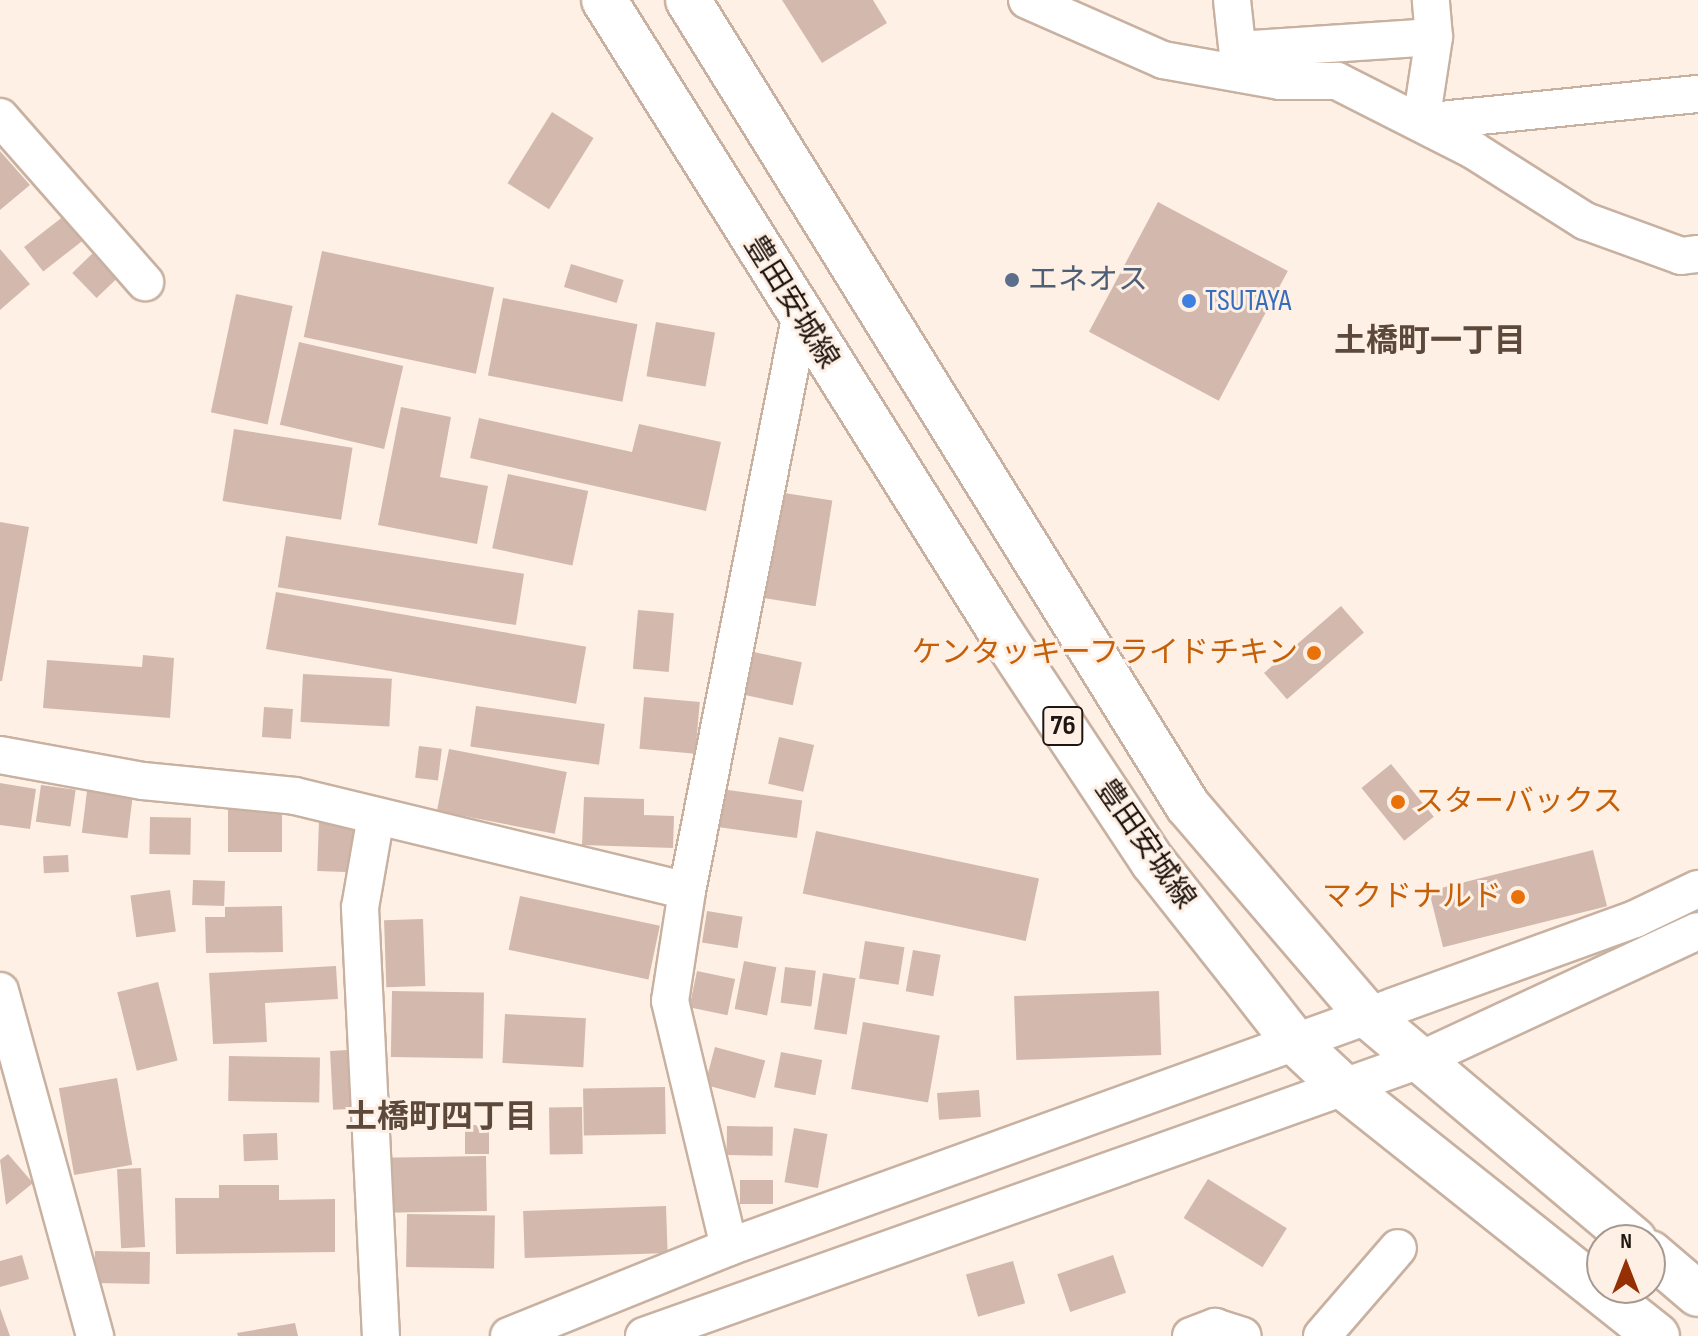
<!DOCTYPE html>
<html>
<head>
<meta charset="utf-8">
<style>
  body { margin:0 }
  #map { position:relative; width:1698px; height:1336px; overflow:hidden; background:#fef0e5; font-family:"Sofia Sans Condensed","Noto Sans JP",sans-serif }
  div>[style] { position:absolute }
  .building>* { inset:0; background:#d3b9ad; transform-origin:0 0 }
  .roads { filter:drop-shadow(2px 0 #c8b1a1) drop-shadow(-2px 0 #c8b1a1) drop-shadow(0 2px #c8b1a1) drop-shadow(0 -2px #c8b1a1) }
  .minor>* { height:36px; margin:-18px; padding:0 18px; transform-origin:18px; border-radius:18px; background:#fff }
  .major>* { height:44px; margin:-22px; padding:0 22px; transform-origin:22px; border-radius:22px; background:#fff }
  .dots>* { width:22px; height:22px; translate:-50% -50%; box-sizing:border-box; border:4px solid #fef0e5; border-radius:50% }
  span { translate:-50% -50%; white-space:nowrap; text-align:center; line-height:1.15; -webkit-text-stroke:6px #fef0e5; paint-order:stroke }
  .shield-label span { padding:2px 6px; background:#fef0e5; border:2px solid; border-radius:6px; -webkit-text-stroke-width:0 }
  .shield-label { font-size:28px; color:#1f1611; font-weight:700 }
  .service-label { font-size:30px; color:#4e5e75 }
  .left { translate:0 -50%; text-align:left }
  .shop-label { font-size:30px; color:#366cbe }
  .street-label { font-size:30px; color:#1f1611 }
  .food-label { font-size:30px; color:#c56008 }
  .right { translate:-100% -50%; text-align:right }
  .neighbourhood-label { font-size:32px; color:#5c493b; font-weight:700 }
  .north { position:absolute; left:1586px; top:1224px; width:80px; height:80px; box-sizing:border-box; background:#fef0e5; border:2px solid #a59990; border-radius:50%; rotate:0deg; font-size:22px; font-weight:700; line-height:32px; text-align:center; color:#1f1611 }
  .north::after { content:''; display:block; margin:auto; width:28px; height:36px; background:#953004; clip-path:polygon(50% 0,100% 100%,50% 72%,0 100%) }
</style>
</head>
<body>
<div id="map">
  <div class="building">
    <i style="clip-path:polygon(782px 0,873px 0,887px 23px,822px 63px)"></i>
    <i style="left:552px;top:112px;width:49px;height:84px;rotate:32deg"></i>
    <i style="clip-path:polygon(0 151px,30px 185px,0 210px)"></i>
    <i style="left:1158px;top:202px;width:147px;height:147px;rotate:28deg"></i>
    <i style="left:69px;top:212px;width:31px;height:57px;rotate:52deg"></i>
    <i style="clip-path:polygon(0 249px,30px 284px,0 310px)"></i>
    <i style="left:96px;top:250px;width:35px;height:33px;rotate:46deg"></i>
    <i style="left:322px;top:251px;width:176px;height:88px;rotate:12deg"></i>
    <i style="left:571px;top:264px;width:55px;height:24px;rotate:17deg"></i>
    <i style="left:236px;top:294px;width:58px;height:121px;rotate:12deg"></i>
    <i style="left:503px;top:298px;width:137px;height:79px;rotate:11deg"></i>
    <i style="left:656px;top:322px;width:60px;height:55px;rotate:10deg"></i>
    <i style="left:299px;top:342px;width:107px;height:85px;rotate:13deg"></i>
    <i style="clip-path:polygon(401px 407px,451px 417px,440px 477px,488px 486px,477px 544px,378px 525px)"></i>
    <i style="clip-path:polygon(479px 418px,632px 452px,639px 424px,721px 442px,706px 511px,470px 458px)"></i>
    <i style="left:234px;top:429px;width:120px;height:73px;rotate:9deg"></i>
    <i style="left:508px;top:474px;width:82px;height:76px;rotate:12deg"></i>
    <i style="left:778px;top:492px;width:55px;height:107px;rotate:9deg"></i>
    <i style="clip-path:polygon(0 522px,29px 527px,2px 681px,0 681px)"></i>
    <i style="left:286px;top:536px;width:241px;height:52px;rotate:9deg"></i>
    <i style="left:276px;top:592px;width:315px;height:58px;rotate:10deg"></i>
    <i style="left:1341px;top:606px;width:35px;height:102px;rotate:49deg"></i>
    <i style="left:638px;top:610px;width:36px;height:59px;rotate:5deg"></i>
    <i style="left:754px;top:652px;width:49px;height:44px;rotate:12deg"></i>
    <i style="clip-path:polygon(143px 655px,174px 658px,170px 718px,43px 708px,47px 660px,142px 667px)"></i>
    <i style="left:303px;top:674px;width:89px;height:48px;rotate:3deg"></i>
    <i style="left:644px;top:697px;width:56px;height:52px;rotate:5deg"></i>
    <i style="left:476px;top:706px;width:130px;height:41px;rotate:8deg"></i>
    <i style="left:264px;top:707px;width:29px;height:30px;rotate:4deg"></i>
    <i style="left:779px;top:737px;width:36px;height:48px;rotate:13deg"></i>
    <i style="left:419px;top:746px;width:23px;height:32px;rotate:7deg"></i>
    <i style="left:449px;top:749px;width:120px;height:63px;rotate:11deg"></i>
    <i style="left:1391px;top:764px;width:68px;height:38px;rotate:51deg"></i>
    <i style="clip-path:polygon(0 783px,36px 789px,30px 829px,0 825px)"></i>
    <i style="left:41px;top:785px;width:35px;height:37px;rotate:8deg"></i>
    <i style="left:721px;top:789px;width:82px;height:38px;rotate:8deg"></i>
    <i style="left:87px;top:791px;width:46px;height:42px;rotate:7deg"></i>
    <i style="clip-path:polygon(584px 797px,644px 799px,644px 815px,674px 816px,673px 848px,582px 845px)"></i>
    <i style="left:228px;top:801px;width:54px;height:51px"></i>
    <i style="left:150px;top:817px;width:41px;height:37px;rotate:1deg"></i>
    <i style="left:319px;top:820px;width:35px;height:51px;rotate:2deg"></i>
    <i style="left:816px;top:831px;width:228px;height:64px;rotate:12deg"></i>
    <i style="left:1593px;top:850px;width:58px;height:169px;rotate:76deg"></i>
    <i style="left:68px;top:855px;width:17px;height:25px;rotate:87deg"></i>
    <i style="left:193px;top:880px;width:32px;height:25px;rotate:2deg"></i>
    <i style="left:170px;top:890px;width:42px;height:40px;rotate:82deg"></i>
    <i style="left:520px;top:896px;width:143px;height:55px;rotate:12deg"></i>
    <i style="clip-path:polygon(282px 906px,283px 952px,206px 953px,205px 917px,225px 917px,225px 907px)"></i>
    <i style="left:707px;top:911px;width:36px;height:32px;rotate:9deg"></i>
    <i style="left:423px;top:919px;width:67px;height:39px;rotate:88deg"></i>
    <i style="left:865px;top:941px;width:40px;height:38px;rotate:9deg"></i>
    <i style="left:913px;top:950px;width:28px;height:42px;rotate:10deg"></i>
    <i style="left:744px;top:961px;width:33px;height:49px;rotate:11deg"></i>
    <i style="clip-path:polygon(336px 966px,338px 999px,265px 1003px,267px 1042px,213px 1044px,209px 973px)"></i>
    <i style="left:785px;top:967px;width:31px;height:36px;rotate:7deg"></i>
    <i style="left:697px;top:971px;width:39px;height:37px;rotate:12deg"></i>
    <i style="left:823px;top:973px;width:33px;height:57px;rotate:9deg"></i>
    <i style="left:158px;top:982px;width:81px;height:42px;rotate:76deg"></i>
    <i style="left:392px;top:991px;width:92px;height:66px;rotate:1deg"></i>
    <i style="left:1159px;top:991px;width:64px;height:145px;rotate:88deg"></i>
    <i style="left:505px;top:1014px;width:81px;height:49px;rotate:3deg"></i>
    <i style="left:863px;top:1022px;width:78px;height:68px;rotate:10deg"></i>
    <i style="left:715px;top:1047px;width:52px;height:39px;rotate:15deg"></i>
    <i style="left:347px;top:1050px;width:59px;height:17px;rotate:87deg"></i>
    <i style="left:781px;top:1052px;width:42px;height:36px;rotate:11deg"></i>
    <i style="left:229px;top:1056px;width:91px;height:45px;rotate:1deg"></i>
    <i style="left:117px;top:1078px;width:88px;height:59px;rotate:80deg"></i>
    <i style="left:665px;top:1087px;width:47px;height:82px;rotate:89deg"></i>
    <i style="left:979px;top:1090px;width:27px;height:42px;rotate:86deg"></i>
    <i style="left:582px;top:1107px;width:47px;height:33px;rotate:89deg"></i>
    <i style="left:465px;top:1125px;width:24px;height:29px"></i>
    <i style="left:727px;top:1126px;width:46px;height:29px;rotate:1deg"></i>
    <i style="left:794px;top:1128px;width:34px;height:55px;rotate:10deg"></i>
    <i style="left:277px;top:1133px;width:27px;height:34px;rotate:88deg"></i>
    <i style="clip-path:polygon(8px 1154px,33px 1183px,6px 1205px,0 1160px)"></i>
    <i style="left:486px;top:1156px;width:55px;height:104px;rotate:89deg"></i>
    <i style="left:141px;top:1168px;width:79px;height:24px;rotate:87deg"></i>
    <i style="left:1208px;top:1179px;width:93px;height:46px;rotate:32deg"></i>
    <i style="left:773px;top:1180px;width:24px;height:33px;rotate:90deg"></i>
    <i style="clip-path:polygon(219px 1185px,279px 1185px,279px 1200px,335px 1199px,335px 1252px,176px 1254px,175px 1198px,219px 1198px)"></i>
    <i style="left:666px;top:1206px;width:47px;height:143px;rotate:88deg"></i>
    <i style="left:407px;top:1214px;width:88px;height:53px;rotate:1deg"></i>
    <i style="left:95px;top:1251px;width:55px;height:32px;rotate:1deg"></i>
    <i style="clip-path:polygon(22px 1255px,29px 1279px,0 1287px,0 1261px)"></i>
    <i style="left:1113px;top:1255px;width:40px;height:59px;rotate:71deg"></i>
    <i style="left:1013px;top:1261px;width:44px;height:49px;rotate:74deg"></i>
    <i style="clip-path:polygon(0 1308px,10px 1336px,0 1336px)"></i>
    <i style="clip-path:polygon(295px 1323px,298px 1336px,238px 1336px,237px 1333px)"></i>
  </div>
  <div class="roads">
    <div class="minor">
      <i style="left:1027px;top:0;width:149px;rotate:23.8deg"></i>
      <i style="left:1163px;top:60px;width:119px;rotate:10.2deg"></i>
      <i style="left:1280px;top:81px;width:57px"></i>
      <i style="left:1337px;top:81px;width:153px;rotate:26.9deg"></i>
      <i style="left:1473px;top:150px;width:133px;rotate:32.4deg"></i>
      <i style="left:1585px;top:221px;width:102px;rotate:20deg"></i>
      <i style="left:1681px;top:256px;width:17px;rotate:-7deg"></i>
      <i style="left:1232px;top:0;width:74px;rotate:83.8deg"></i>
      <i style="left:1434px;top:37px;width:86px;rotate:98.7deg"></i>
      <i style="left:1421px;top:122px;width:278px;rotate:-5.8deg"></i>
      <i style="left:1238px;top:50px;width:196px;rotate:-3.8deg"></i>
      <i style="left:1434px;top:37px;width:37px;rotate:-95deg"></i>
      <i style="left:0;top:117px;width:220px;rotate:48.7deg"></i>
      <i style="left:0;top:755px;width:145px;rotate:10.3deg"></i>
      <i style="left:143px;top:781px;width:153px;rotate:5.6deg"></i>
      <i style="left:295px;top:796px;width:403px;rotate:13.6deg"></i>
      <i style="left:687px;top:891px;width:584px;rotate:-78.84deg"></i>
      <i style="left:376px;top:816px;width:93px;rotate:99.9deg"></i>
      <i style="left:360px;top:908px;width:429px;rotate:87.2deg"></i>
      <i style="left:687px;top:891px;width:111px;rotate:98.8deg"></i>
      <i style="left:670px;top:1001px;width:253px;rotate:76.5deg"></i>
      <i style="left:0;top:991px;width:358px;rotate:74.6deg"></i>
      <i style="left:509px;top:1336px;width:237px;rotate:-22deg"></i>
      <i style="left:729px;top:1247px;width:964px;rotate:-19.9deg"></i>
      <i style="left:1635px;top:919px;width:70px;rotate:-25.5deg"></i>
      <i style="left:644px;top:1336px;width:824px;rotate:-19.58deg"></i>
      <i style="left:1420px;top:1060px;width:306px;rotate:-24.9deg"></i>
      <i style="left:1191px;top:1336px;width:26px;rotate:-21deg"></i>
      <i style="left:1215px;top:1327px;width:29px;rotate:18deg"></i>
      <i style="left:1322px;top:1336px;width:116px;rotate:-49.2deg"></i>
    </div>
    <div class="major">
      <i style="left:604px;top:0;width:745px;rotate:57.89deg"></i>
      <i style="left:1000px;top:631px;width:277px;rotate:56.5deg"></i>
      <i style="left:1153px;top:862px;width:140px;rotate:51.7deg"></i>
      <i style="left:1240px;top:972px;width:88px;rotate:52deg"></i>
      <i style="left:1294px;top:1041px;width:63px;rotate:43.1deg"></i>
      <i style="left:1340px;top:1084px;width:405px;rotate:38.5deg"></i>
      <i style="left:688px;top:0;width:948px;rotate:58.19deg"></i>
      <i style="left:1188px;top:806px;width:277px;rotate:49.4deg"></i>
      <i style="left:1368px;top:1016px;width:348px;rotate:40.1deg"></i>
      <i style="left:1650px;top:1253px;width:63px;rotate:40.5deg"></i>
    </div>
  </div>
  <div class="dots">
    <i style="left:1012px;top:280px;background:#5c6f8a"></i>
    <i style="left:1189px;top:301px;background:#3f7fe0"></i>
    <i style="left:1314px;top:653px;background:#e8710a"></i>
    <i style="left:1398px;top:802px;background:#e8710a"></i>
    <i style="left:1518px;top:897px;background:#e8710a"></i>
  </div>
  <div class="shield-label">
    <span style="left:1063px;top:726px">76</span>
  </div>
  <div class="service-label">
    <span class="left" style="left:1028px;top:280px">エネオス</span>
  </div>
  <div class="shop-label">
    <span class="left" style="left:1205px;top:301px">TSUTAYA</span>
  </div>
  <div class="street-label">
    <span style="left:791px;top:302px;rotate:58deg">豊田安城線</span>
    <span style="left:1145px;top:844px;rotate:55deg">豊田安城線</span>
  </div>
  <div class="food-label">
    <span class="right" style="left:1298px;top:653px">ケンタッキーフライドチキン</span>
    <span class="left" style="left:1414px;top:802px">スターバックス</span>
    <span class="right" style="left:1502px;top:897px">マクドナルド</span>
  </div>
  <div class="neighbourhood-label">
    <span style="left:1430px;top:342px">土橋町一丁目</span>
    <span style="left:441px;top:1118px">土橋町四丁目</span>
  </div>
  <div class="north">N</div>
</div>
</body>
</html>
